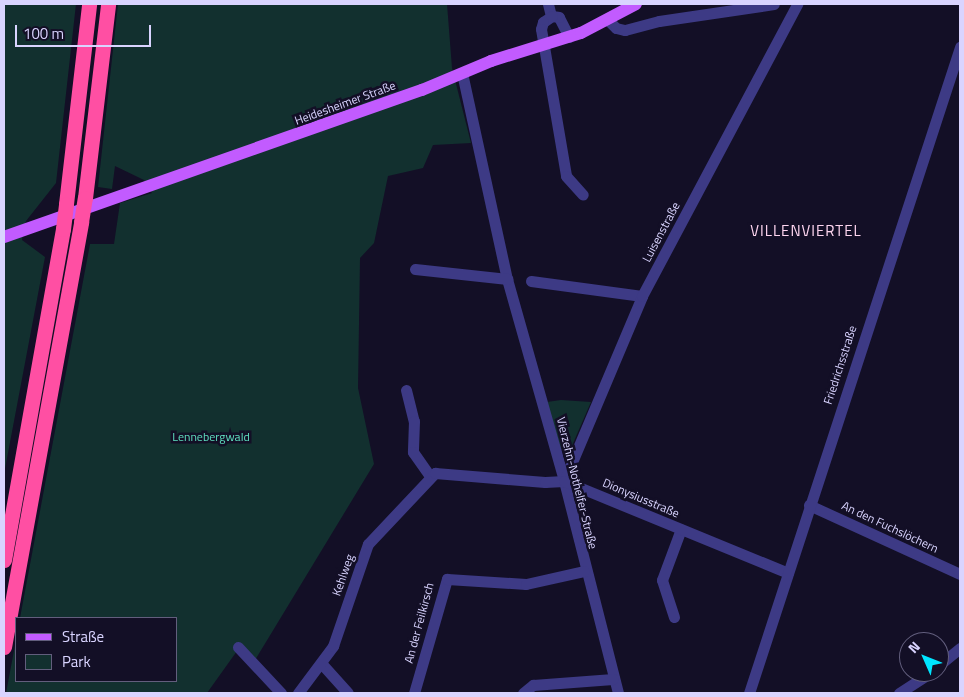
<!DOCTYPE html>
<html>
<head>
<meta charset="utf-8">
<style>
  body { margin:0 }
  #map { position:relative; width:964px; height:697px; overflow:hidden; background:#130f26; font-family:"Titillium Web",sans-serif }
  div>[style] { position:absolute }
  .green>* { inset:0; background:#12302f }
  .minor>* { height:11px; margin:-5.5px; padding:0 5.5px; transform-origin:5.5px; border-radius:5.5px; background:#3d3a85 }
  .major>* { height:12px; margin:-6px; padding:0 6px; transform-origin:6px; border-radius:6px; background:#c25bff }
  .highway>* { height:15px; margin:-7.5px; padding:0 7.5px; transform-origin:7.5px; border-radius:7.5px; background:#ff4fa3 }
  .highway-bridge>* { height:15px; margin:-7.5px; padding:0 7.5px; transform-origin:7.5px; border-radius:7.5px; background:#ff4fa3 }
  span { translate:-50% -50%; white-space:nowrap; text-align:center; line-height:1.15; -webkit-text-stroke:5px #130f26; paint-order:stroke }
  .street-label { font-size:12px; color:#d9d4ff }
  .park-label { font-size:12px; color:#5fe0c0 }
  .quarter-label { font-size:15px; color:#ffd6f0; letter-spacing:1px }
  .frame { position:absolute; inset:0; border:5px solid #d9d4ff; pointer-events:none }
  .legend { position:absolute; left:15px; top:617px; width:162px; height:65px; box-sizing:border-box; background:#130f26; border:1px solid #625e7d; margin:0; padding:6px 9px; list-style:none; font-size:15px; color:#d9d4ff }
  .legend li { display:flex; align-items:center; gap:10px; height:25px }
  .legend b { width:25px; border:1px solid #625e7d }
  .north { position:absolute; left:899px; top:632px; width:50px; height:50px; box-sizing:border-box; background:#130f26; border:1px solid #625e7d; border-radius:50%; rotate:314deg; font-size:14px; font-weight:700; line-height:20px; text-align:center; color:#d9d4ff }
  .north::after { content:''; display:block; margin:auto; width:18px; height:22px; background:#00e5ff; clip-path:polygon(50% 0,100% 100%,50% 72%,0 100%) }
  .scale { position:absolute; left:15px; top:25px; width:136px; height:22px; box-sizing:border-box; border:2px solid #d9d4ff; border-top:0; padding-left:6px; font-size:15px; line-height:18px; white-space:nowrap; color:#d9d4ff; -webkit-text-stroke:4px #130f26; paint-order:stroke }
</style>
</head>
<body>
<div id="map">
  <div class="green">
    <i style="clip-path:polygon(4px 4px,76px 4px,56px 183px,26px 221px,22px 240px,45px 257px,4px 474px)"></i>
    <i style="clip-path:polygon(118px 4px,447px 4px,452px 68px,471px 143px,433px 145px,423px 168px,388px 176px,374px 243px,360px 258px,358px 388px,374px 464px,252px 665px,237px 651px,207px 693px,6px 693px,16px 640px,16px 681px,176px 681px,176px 618px,20px 618px,90px 244px,114px 244px,120px 203px,152px 193px,144px 180px,115px 166px,112px 189px,98px 187px)"></i>
    <i style="clip-path:polygon(561px 400px,591px 402px,571px 448px,565px 452px,560px 449px,547px 402px)"></i>
  </div>
  <div class="minor">
    <i style="left:548px;top:4px;width:12px;rotate:76deg"></i>
    <i style="left:609px;top:21px;width:10px;rotate:45deg"></i>
    <i style="left:616px;top:28px;width:9px;rotate:13deg"></i>
    <i style="left:625px;top:30px;width:35px;rotate:-15deg"></i>
    <i style="left:659px;top:21px;width:116px;rotate:-8.4deg"></i>
    <i style="left:569px;top:37px;width:22px;rotate:-117deg"></i>
    <i style="left:559px;top:17px;width:7px;rotate:-172deg"></i>
    <i style="left:552px;top:16px;width:11px;rotate:146deg"></i>
    <i style="left:543px;top:22px;width:7px;rotate:106deg"></i>
    <i style="left:541px;top:29px;width:149px;rotate:80.3deg"></i>
    <i style="left:566px;top:176px;width:25px;rotate:48deg"></i>
    <i style="left:462px;top:73px;width:211px;rotate:77.7deg"></i>
    <i style="left:507px;top:279px;width:210px;rotate:74.2deg"></i>
    <i style="left:564px;top:481px;width:219px;rotate:75.7deg"></i>
    <i style="left:415px;top:269px;width:93px;rotate:6.2deg"></i>
    <i style="left:531px;top:281px;width:112px;rotate:7.7deg"></i>
    <i style="left:406px;top:390px;width:32px;rotate:76deg"></i>
    <i style="left:414px;top:421px;width:31px;rotate:92deg"></i>
    <i style="left:413px;top:452px;width:28px;rotate:55deg"></i>
    <i style="left:564px;top:481px;width:201px;rotate:-67.1deg"></i>
    <i style="left:642px;top:296px;width:331px;rotate:-62deg"></i>
    <i style="left:809px;top:505px;width:166px;rotate:24.6deg"></i>
    <i style="left:674px;top:617px;width:39px;rotate:-108deg"></i>
    <i style="left:662px;top:580px;width:54px;rotate:-69.6deg"></i>
    <i style="left:238px;top:647px;width:63px;rotate:46.9deg"></i>
    <i style="left:321px;top:663px;width:40px;rotate:48deg"></i>
    <i style="left:939px;top:665px;width:27px;rotate:-39deg"></i>
    <i style="left:298px;top:693px;width:59px;rotate:-53.3deg"></i>
    <i style="left:333px;top:646px;width:108px;rotate:-71.1deg"></i>
    <i style="left:368px;top:544px;width:98px;rotate:-46.7deg"></i>
    <i style="left:435px;top:473px;width:110px;rotate:4.7deg"></i>
    <i style="left:545px;top:482px;width:19px;rotate:-3deg"></i>
    <i style="left:564px;top:481px;width:242px;rotate:22.3deg"></i>
    <i style="left:414px;top:693px;width:119px;rotate:-73.9deg"></i>
    <i style="left:447px;top:579px;width:79px;rotate:3.6deg"></i>
    <i style="left:526px;top:584px;width:59px;rotate:-12.6deg"></i>
    <i style="left:523px;top:693px;width:13px;rotate:-39deg"></i>
    <i style="left:533px;top:685px;width:80px;rotate:-4.3deg"></i>
    <i style="left:749px;top:693px;width:680px;rotate:-71.91deg"></i>
    <i style="left:899px;top:693px;width:38px;rotate:-33deg"></i>
  </div>
  <div class="major">
    <i style="left:4px;top:237px;width:443px;rotate:-19.4deg"></i>
    <i style="left:422px;top:90px;width:75px;rotate:-22.8deg"></i>
    <i style="left:491px;top:61px;width:94px;rotate:-17.3deg"></i>
    <i style="left:581px;top:33px;width:62px;rotate:-27.8deg"></i>
  </div>
  <div class="highway">
    <i style="left:85px;top:198px;width:195px;rotate:-83.2deg"></i>
    <i style="left:66px;top:204px;width:201px;rotate:-83.4deg"></i>
    <i style="left:4px;top:560px;width:336px;rotate:-79.9deg"></i>
    <i style="left:4px;top:647px;width:432px;rotate:-79.7deg"></i>
  </div>
  <div class="highway-bridge">
    <i style="left:81px;top:222px;width:24px;rotate:-81deg"></i>
    <i style="left:63px;top:229px;width:25px;rotate:-83deg"></i>
  </div>
  <div class="street-label">
    <span style="left:345px;top:103px;rotate:-20deg">Heidesheimer Straße</span>
    <span style="left:661px;top:232px;rotate:-62deg">Luisenstraße</span>
    <span style="left:840px;top:365px;rotate:-72deg">Friedrichsstraße</span>
    <span style="left:577px;top:483px;rotate:76deg">Vierzehn-Nothelfer-Straße</span>
    <span style="left:641px;top:498px;rotate:23deg">Dionysiusstraße</span>
    <span style="left:890px;top:527px;rotate:25deg">An den Fuchslöchern</span>
    <span style="left:343px;top:575px;rotate:-71deg">Kehlweg</span>
    <span style="left:419px;top:623px;rotate:-75deg">An der Feilkirsch</span>
  </div>
  <div class="park-label">
    <span style="left:211px;top:437px">Lennebergwald</span>
  </div>
  <div class="quarter-label">
    <span style="left:806px;top:231px">VILLENVIERTEL</span>
  </div>
  <div class="frame"></div>
  <ul class="legend">
  <li><b style="height:6px;background:#c25bff"></b>Straße</li>
  <li><b style="height:14px;background:#12302f"></b>Park</li>
  </ul>
  <div class="north">N</div>
  <div class="scale">100 m</div>
</div>
</body>
</html>
